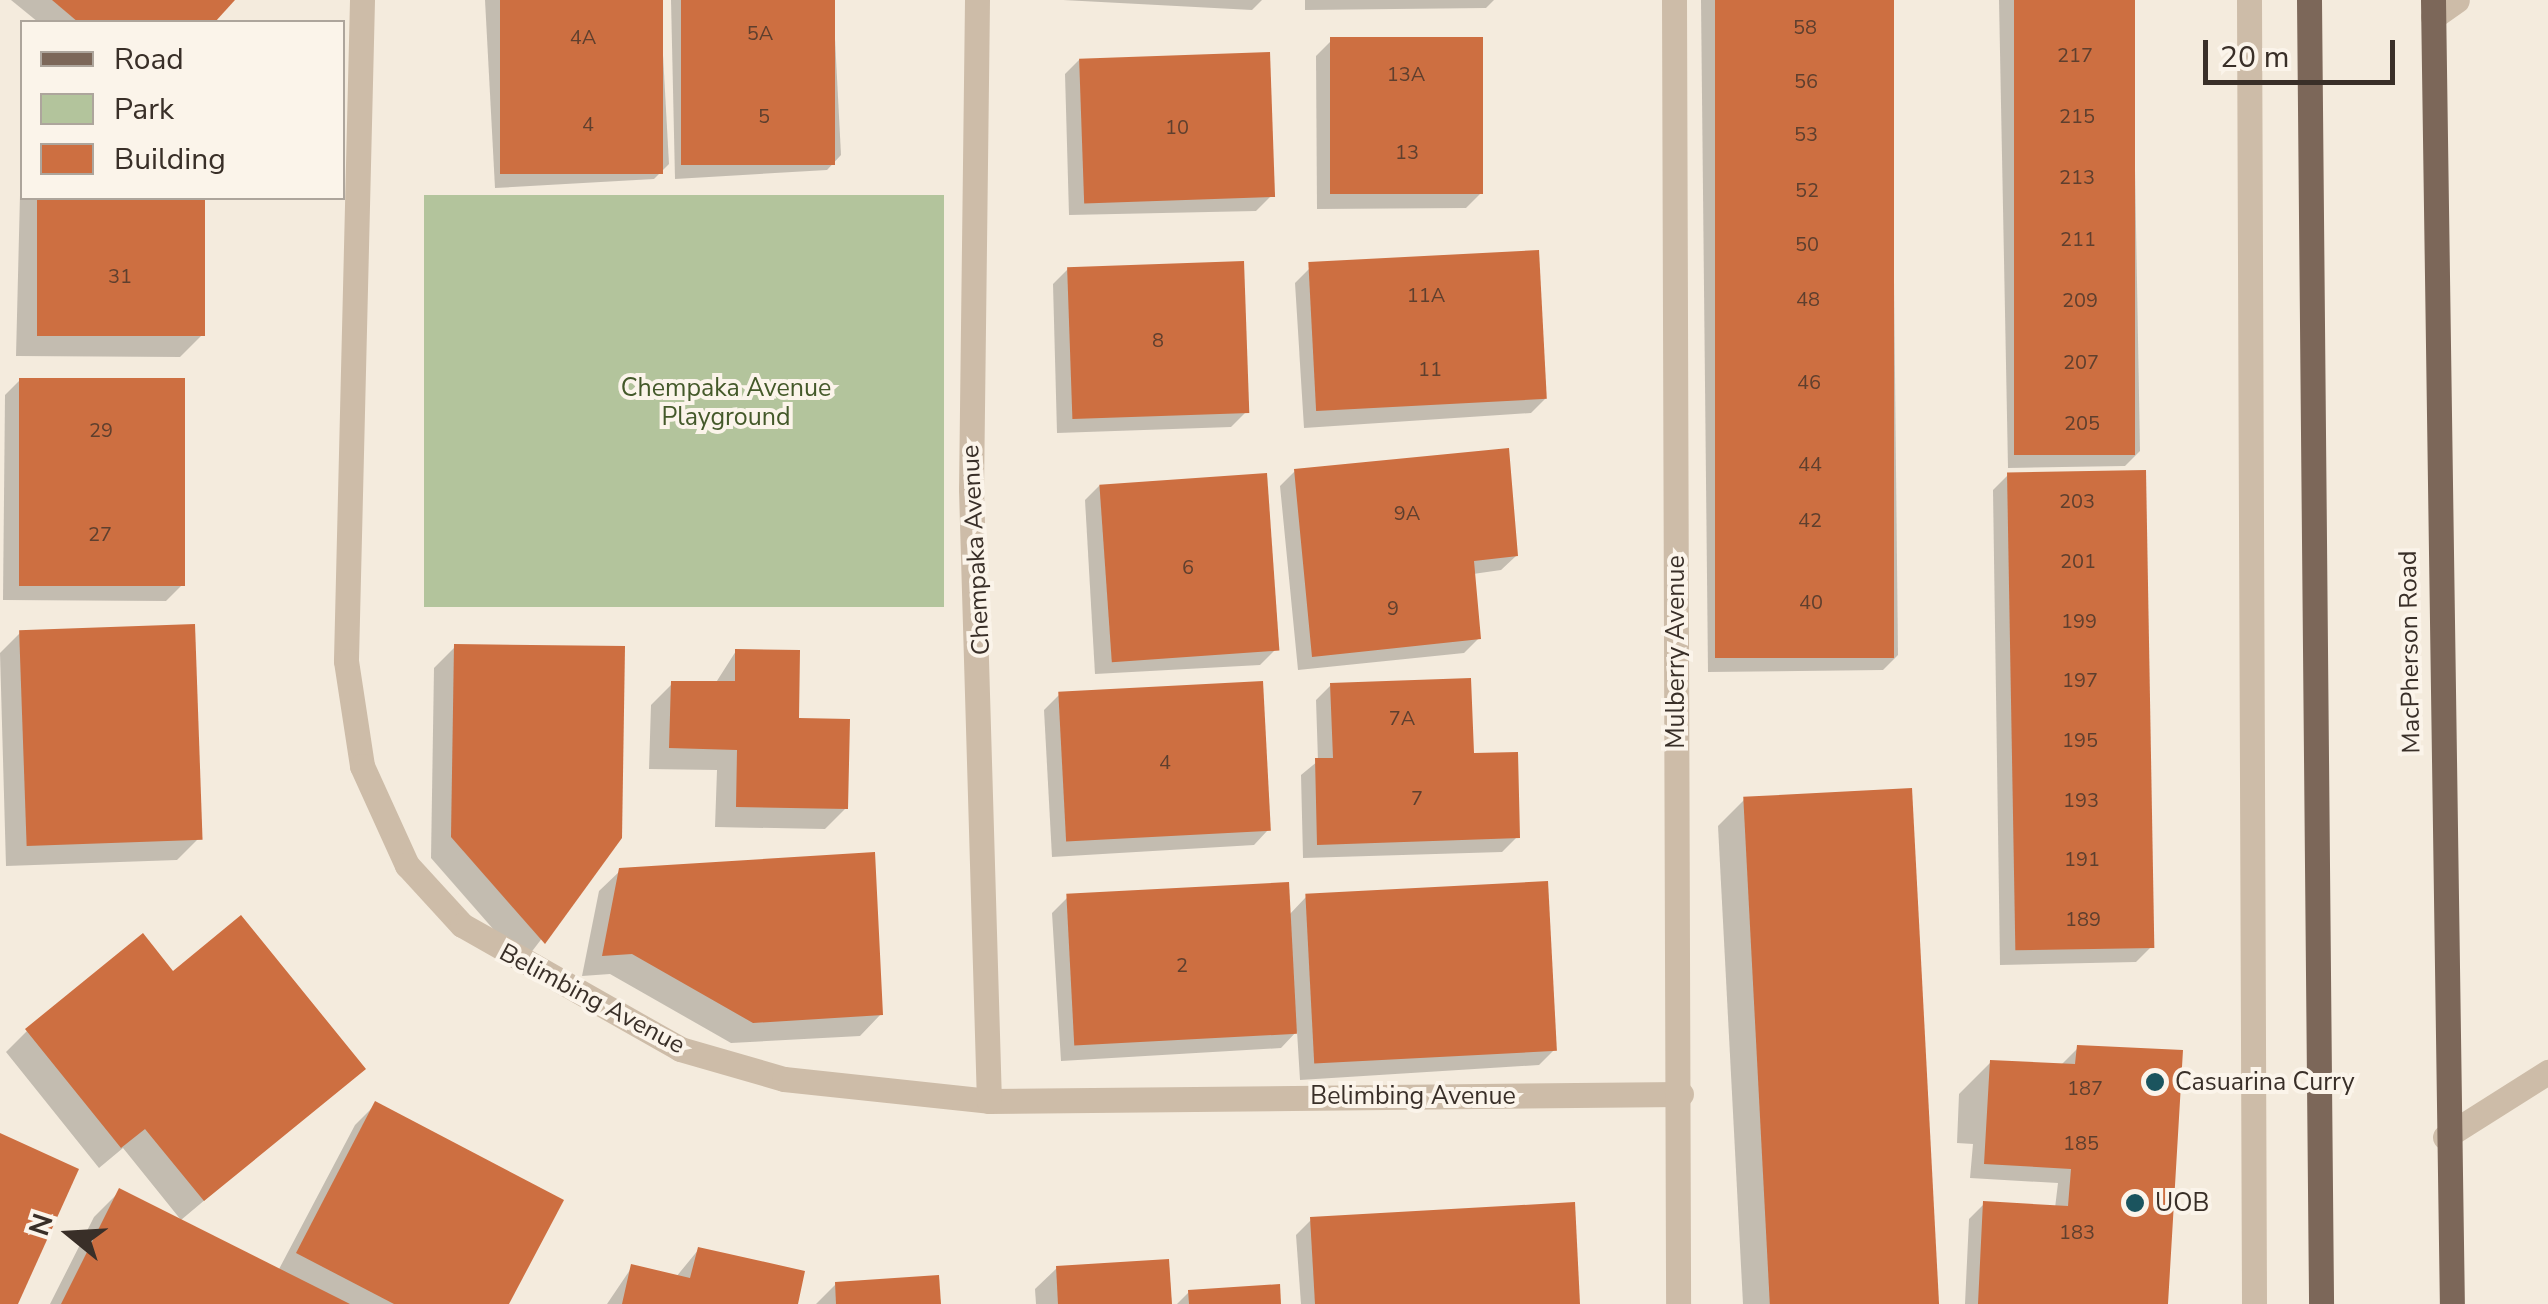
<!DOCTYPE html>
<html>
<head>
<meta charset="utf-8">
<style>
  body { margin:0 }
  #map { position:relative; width:2548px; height:1304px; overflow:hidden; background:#f4ebdd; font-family:"Nunito Sans",sans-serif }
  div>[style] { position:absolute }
  .green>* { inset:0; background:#b3c49c; transform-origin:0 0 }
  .shadow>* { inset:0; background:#0003 }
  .building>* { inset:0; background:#cd6f41; transform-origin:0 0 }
  .lane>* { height:25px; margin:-12.5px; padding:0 12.5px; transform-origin:12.5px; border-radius:12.5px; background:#cdbca8 }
  .street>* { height:25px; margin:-12.5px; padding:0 12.5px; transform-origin:12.5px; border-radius:12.5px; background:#cdbca8 }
  .primary>* { height:25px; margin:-12.5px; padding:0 12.5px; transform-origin:12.5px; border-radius:12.5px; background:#7c6759 }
  .dots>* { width:28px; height:28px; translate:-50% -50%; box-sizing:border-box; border:5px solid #fbf4ea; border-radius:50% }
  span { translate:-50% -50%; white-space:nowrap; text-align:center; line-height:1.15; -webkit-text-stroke:8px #fbf4ea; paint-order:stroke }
  .number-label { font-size:20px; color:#5e3f2e }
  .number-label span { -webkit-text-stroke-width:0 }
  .park-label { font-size:25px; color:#44592a }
  .street-label { font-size:25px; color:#392f28 }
  .poi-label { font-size:25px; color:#392f28 }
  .left { translate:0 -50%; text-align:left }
  .legend { position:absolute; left:20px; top:20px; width:325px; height:180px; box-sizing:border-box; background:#fbf4ea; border:2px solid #ada59c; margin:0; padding:12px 18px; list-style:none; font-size:30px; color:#392f28 }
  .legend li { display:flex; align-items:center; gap:20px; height:50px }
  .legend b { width:50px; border:2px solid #ada59c }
  .north { position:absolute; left:20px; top:1184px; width:100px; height:100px; -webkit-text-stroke:8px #fbf4ea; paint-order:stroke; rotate:288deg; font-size:28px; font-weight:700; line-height:40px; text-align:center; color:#392f28 }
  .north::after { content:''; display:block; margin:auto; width:35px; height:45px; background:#392f28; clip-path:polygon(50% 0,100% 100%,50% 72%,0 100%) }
  .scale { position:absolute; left:2203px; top:40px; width:192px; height:45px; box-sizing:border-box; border:5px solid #392f28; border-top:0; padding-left:12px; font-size:30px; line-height:35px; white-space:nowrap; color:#392f28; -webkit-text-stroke:8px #fbf4ea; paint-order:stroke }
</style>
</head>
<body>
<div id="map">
  <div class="green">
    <i style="left:424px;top:195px;width:520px;height:412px"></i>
  </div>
  <div class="shadow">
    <i style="clip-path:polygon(11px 0,231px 0,211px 22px,38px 22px)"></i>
    <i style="clip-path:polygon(485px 0,660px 0,669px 164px,654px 179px,495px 188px)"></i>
    <i style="clip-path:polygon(671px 0,833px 0,841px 155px,827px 170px,675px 179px)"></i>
    <i style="clip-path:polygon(1063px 0,1262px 0,1252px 10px)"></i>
    <i style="clip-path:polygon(1305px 0,1494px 0,1486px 8px,1305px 10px)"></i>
    <i style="clip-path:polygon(1701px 0,1891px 0,1898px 655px,1883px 670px,1708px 672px)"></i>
    <i style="clip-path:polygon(1999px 0,2132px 0,2140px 451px,2125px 466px,2008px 468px)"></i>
    <i style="clip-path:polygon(1331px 41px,1481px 193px,1466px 208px,1317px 209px,1316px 56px)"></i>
    <i style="clip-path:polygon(1080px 59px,1271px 196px,1256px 211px,1069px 215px,1065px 74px)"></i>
    <i style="clip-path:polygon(22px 114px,22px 198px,203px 198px,201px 336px,180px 357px,16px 356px)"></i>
    <i style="clip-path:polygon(1310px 268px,1546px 398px,1531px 413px,1304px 428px,1295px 283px)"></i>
    <i style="clip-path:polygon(1068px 269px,1246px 412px,1231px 427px,1057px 433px,1053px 284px)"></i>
    <i style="clip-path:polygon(20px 380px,181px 586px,166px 601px,3px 600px,5px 395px)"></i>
    <i style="clip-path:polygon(1295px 471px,1516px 556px,1501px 570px,1473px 574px,1479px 638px,1464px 653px,1298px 670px,1280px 486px)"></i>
    <i style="clip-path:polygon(2008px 475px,2151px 947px,2136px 962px,2000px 965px,1993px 490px)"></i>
    <i style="clip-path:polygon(1100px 485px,1275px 650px,1260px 665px,1095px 674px,1085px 500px)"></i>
    <i style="clip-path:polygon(20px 633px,198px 839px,177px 860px,6px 866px,0 653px)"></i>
    <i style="clip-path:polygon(455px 647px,620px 837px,523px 963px,431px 858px,434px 668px)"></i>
    <i style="clip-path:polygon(736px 651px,797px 721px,846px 808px,825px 829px,715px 827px,717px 770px,649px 769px,651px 705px,672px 684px,715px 684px)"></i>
    <i style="clip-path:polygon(1331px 685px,1471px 756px,1517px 837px,1502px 852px,1303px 858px,1301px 775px,1318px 761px,1316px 700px)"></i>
    <i style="clip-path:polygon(1059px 695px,1268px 830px,1254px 845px,1052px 857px,1044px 710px)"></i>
    <i style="clip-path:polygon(1744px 800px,1936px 1304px,1743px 1304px,1718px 826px)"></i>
    <i style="clip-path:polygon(621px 870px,881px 1014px,860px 1036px,731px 1043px,610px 974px,582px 976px,599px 891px)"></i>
    <i style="clip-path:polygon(1306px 897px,1554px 1050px,1539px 1065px,1300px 1080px,1297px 1031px,1281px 1048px,1061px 1061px,1052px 913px,1067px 898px,1289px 915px)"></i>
    <i style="clip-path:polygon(172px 974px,362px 1068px,181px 1220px,123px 1148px,99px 1168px,6px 1052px,27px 1031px)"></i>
    <i style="clip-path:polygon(2078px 1048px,2165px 1304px,1965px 1304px,1969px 1219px,1984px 1204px,2055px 1208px,2058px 1183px,1970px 1178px,1973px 1144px,1957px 1143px,1959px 1094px,1991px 1062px,2060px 1066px)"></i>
    <i style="clip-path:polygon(376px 1104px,507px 1304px,50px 1304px,94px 1217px,120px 1191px,278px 1271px,355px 1125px)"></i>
    <i style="clip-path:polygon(1311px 1220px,1578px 1304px,1301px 1304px,1296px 1235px)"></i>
    <i style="clip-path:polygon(699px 1249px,795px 1304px,607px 1304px,632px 1267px,676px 1277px)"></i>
    <i style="clip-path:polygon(1057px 1268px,1171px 1304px,1036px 1304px,1035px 1289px)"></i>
    <i style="clip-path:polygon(836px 1284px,938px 1304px,816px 1304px)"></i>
    <i style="clip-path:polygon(1189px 1292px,1278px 1304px,1177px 1304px)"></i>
  </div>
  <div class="building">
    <i style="clip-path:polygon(52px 0,235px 0,215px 22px,78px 22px)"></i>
    <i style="left:500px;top:0;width:163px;height:174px"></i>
    <i style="left:681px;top:0;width:154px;height:165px"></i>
    <i style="left:1715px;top:0;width:179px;height:658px"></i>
    <i style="left:2014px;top:0;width:121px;height:455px"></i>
    <i style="left:1483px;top:37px;width:157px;height:153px;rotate:90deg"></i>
    <i style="left:1270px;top:52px;width:145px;height:191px;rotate:88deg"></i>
    <i style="left:37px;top:198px;width:168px;height:138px"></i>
    <i style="left:1539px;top:250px;width:149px;height:231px;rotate:87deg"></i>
    <i style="left:1244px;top:261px;width:152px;height:177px;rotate:88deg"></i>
    <i style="left:19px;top:378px;width:166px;height:208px"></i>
    <i style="clip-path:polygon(1509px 448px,1518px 556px,1474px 561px,1481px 639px,1312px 657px,1294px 469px)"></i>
    <i style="left:2146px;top:470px;width:478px;height:139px;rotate:89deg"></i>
    <i style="left:1267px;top:473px;width:178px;height:168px;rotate:86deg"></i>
    <i style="left:195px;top:624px;width:216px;height:176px;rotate:88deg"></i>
    <i style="clip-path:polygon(454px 644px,625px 646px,622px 838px,545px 944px,451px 837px)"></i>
    <i style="clip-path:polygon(735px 649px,800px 650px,799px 718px,850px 719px,848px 809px,736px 807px,737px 750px,669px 748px,671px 681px,735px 681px)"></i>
    <i style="clip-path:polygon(1471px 678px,1474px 753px,1518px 752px,1520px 838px,1317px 845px,1315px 758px,1333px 758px,1330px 683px)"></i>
    <i style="left:1263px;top:681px;width:150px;height:205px;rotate:87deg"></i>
    <i style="left:1912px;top:788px;width:517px;height:169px;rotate:87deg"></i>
    <i style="clip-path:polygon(875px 852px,883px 1015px,753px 1023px,632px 954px,602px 956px,619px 868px)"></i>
    <i style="left:1548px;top:881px;width:170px;height:243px;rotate:87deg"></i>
    <i style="left:1289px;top:882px;width:152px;height:223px;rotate:87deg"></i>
    <i style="clip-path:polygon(241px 915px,366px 1069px,204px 1201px,145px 1129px,121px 1148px,25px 1029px,143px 933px,173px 971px)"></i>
    <i style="clip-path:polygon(2077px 1045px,2183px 1050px,2168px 1304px,1978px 1304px,1983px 1201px,2068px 1206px,2071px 1169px,1984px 1164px,1990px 1060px,2075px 1064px)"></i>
    <i style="clip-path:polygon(375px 1101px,564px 1200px,509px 1304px,394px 1304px,296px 1253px)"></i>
    <i style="clip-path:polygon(0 1133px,79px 1169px,18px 1304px,0 1304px)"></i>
    <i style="clip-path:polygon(119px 1188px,350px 1304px,61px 1304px)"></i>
    <i style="clip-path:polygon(1575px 1202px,1580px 1304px,1315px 1304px,1310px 1217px)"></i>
    <i style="clip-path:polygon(698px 1247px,805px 1271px,798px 1304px,622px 1304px,631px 1264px,690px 1278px)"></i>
    <i style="clip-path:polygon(1169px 1259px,1172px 1304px,1058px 1304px,1056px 1266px)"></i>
    <i style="clip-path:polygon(939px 1275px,941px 1304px,836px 1304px,835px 1282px)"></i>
    <i style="clip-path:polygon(1280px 1284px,1281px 1304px,1189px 1304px,1188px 1290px)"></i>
  </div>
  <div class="lane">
    <i style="left:2445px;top:1137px;width:122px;rotate:-32.3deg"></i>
  </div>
  <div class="street">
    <i style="left:362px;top:0;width:661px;rotate:91.39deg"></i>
    <i style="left:346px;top:661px;width:106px;rotate:81.3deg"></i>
    <i style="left:362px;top:766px;width:109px;rotate:65.6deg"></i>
    <i style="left:407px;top:865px;width:81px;rotate:47.5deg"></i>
    <i style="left:462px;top:925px;width:251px;rotate:29.6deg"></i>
    <i style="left:680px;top:1049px;width:108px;rotate:16.1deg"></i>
    <i style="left:784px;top:1079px;width:206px;rotate:6.1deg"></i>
    <i style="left:989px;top:1101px;width:692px;rotate:-0.58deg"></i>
    <i style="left:977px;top:0;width:489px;rotate:90.7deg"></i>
    <i style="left:971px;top:489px;width:612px;rotate:88.32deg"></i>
    <i style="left:1674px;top:0;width:1304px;rotate:89.82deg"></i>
    <i style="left:2249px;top:0;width:1304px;rotate:89.78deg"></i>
    <i style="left:2433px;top:17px;width:29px;rotate:-35deg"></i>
  </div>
  <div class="primary">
    <i style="left:2309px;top:0;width:1304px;rotate:89.47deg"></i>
    <i style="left:2433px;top:0;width:1304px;rotate:89.17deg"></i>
  </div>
  <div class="dots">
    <i style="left:2155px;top:1082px;background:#1b545e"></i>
    <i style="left:2135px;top:1203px;background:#1b545e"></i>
  </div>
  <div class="number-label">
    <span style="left:1805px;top:27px">58</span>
    <span style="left:760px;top:33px">5A</span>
    <span style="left:583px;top:37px">4A</span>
    <span style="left:2075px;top:55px">217</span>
    <span style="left:1406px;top:74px">13A</span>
    <span style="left:1806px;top:81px">56</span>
    <span style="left:764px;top:116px">5</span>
    <span style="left:2077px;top:116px">215</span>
    <span style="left:588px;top:124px">4</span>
    <span style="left:1177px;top:127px">10</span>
    <span style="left:1806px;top:134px">53</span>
    <span style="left:1407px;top:152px">13</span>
    <span style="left:2077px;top:177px">213</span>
    <span style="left:1807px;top:190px">52</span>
    <span style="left:2078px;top:239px">211</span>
    <span style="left:1807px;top:244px">50</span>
    <span style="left:120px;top:276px">31</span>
    <span style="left:1426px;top:295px">11A</span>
    <span style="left:1808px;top:299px">48</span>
    <span style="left:2080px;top:300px">209</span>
    <span style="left:1158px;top:340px">8</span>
    <span style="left:2081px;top:362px">207</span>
    <span style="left:1430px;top:369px">11</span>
    <span style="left:1809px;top:382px">46</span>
    <span style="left:2082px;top:423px">205</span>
    <span style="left:101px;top:430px">29</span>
    <span style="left:1810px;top:464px">44</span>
    <span style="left:2077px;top:501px">203</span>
    <span style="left:1407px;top:513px">9A</span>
    <span style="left:1810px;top:520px">42</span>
    <span style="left:100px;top:534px">27</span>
    <span style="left:2078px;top:561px">201</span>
    <span style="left:1188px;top:567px">6</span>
    <span style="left:1811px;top:602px">40</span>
    <span style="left:1393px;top:608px">9</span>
    <span style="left:2079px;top:621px">199</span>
    <span style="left:2080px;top:680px">197</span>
    <span style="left:1402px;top:718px">7A</span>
    <span style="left:2080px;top:740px">195</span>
    <span style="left:1165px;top:762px">4</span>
    <span style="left:1417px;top:798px">7</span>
    <span style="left:2081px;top:800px">193</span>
    <span style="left:2082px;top:859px">191</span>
    <span style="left:2083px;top:919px">189</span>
    <span style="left:1182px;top:965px">2</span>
    <span style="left:2085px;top:1088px">187</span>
    <span style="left:2081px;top:1143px">185</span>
    <span style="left:2077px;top:1232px">183</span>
  </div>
  <div class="park-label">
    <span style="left:726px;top:403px">Chempaka Avenue<br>Playground</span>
  </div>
  <div class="street-label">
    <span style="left:976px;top:550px;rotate:-93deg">Chempaka Avenue</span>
    <span style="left:1676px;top:652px;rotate:-90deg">Mulberry Avenue</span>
    <span style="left:2410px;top:652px;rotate:-91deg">MacPherson Road</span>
    <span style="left:592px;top:999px;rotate:28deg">Belimbing Avenue</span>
    <span style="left:1413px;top:1096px">Belimbing Avenue</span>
  </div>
  <div class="poi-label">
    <span class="left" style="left:2175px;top:1082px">Casuarina Curry</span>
    <span class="left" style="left:2155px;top:1203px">UOB</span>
  </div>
  <ul class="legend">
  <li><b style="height:12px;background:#7c6759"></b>Road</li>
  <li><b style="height:28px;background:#b3c49c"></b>Park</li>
  <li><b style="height:28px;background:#cd6f41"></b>Building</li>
  </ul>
  <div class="north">N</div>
  <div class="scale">20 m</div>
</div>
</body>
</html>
